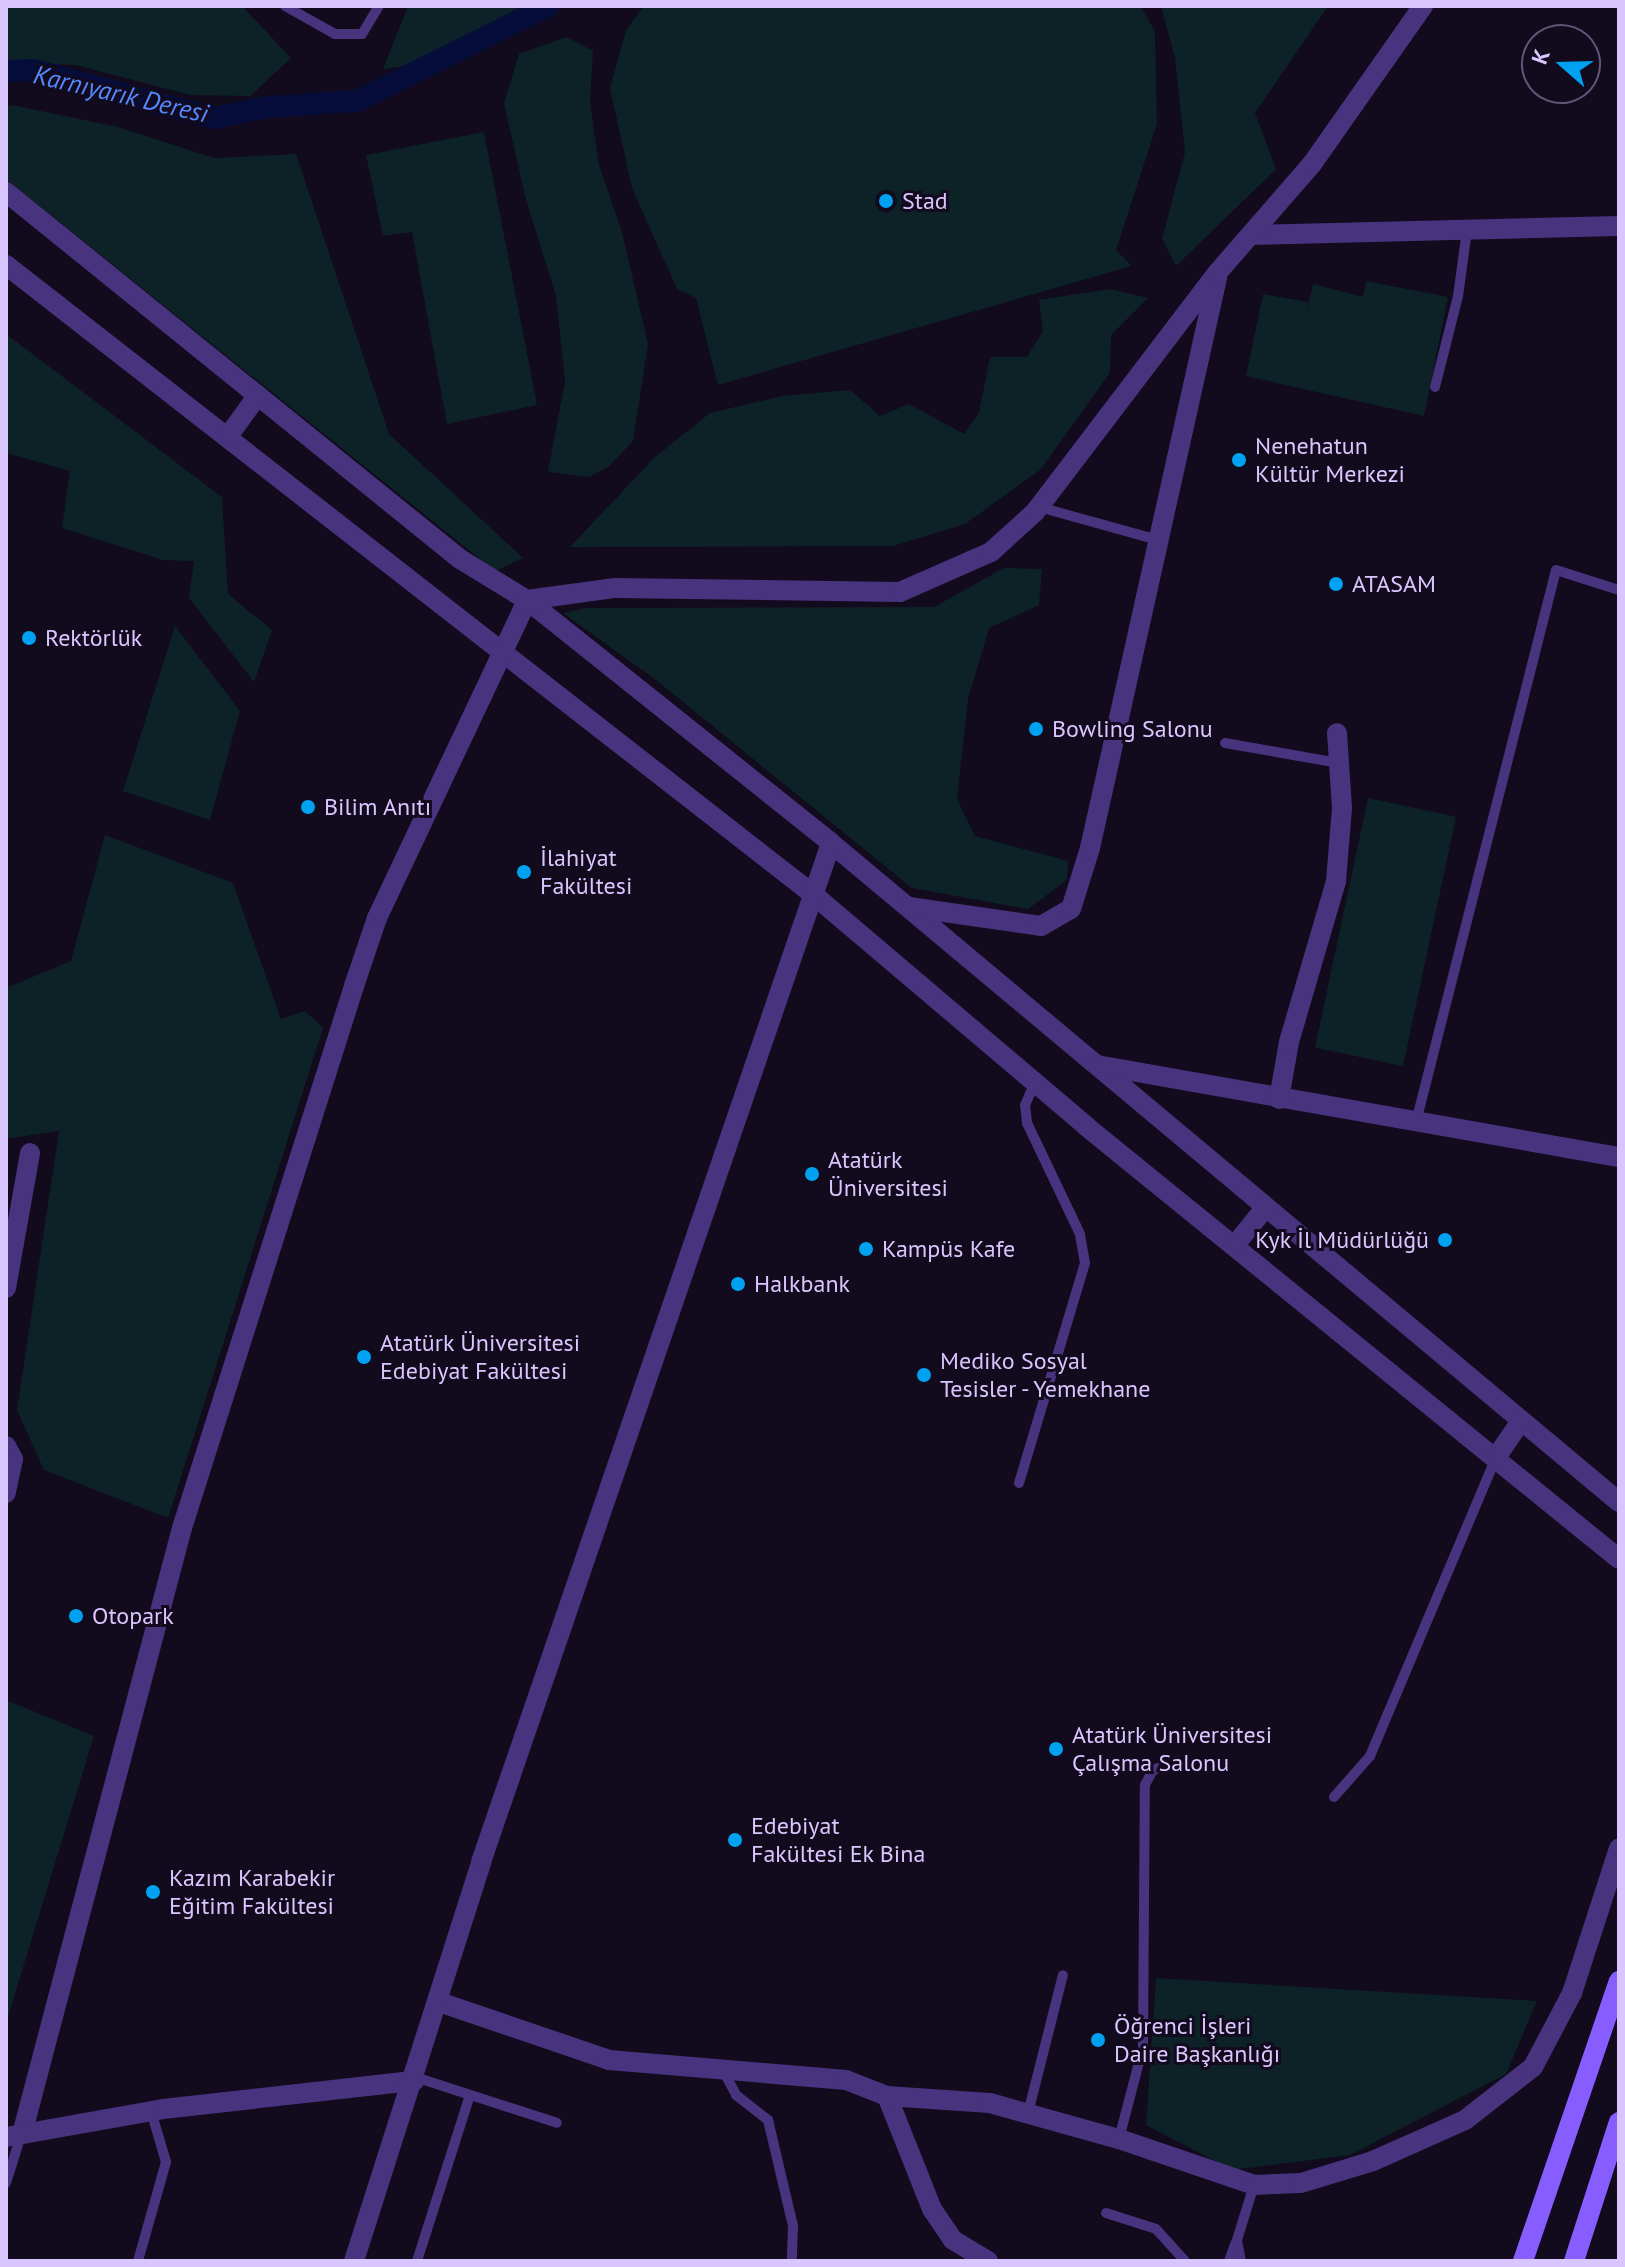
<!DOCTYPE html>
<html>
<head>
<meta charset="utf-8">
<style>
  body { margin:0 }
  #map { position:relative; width:1625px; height:2267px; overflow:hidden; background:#120a1d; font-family:"PT Sans",sans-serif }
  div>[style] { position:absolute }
  .green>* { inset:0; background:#0d2227; transform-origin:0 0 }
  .canal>* { height:22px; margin:-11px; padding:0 11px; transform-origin:11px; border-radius:11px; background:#060d3a }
  .service>* { height:10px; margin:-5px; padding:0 5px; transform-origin:5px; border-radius:5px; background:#48337e }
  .minor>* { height:20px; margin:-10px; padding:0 10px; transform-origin:10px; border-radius:10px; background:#48337e }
  .secondary>* { height:20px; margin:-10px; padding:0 10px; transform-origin:10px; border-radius:10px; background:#875dff }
  .dots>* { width:22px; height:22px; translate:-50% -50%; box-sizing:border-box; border:4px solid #120a1d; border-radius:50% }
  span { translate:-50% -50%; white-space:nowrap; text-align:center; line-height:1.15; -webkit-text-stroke:6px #120a1d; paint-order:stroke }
  .poi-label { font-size:24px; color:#dac6ff }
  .left { translate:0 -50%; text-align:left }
  .right { translate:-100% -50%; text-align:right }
  .water-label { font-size:26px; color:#5488ff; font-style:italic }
  .frame { position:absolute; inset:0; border:8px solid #dac6ff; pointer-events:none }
  .north { position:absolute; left:1521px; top:24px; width:80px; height:80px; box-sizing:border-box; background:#120a1d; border:2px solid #625577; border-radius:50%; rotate:290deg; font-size:22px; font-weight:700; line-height:32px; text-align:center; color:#dac6ff }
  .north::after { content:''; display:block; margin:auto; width:28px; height:36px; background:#00a1f1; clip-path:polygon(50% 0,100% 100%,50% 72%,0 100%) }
</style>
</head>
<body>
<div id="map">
  <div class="green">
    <i style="clip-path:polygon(6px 6px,242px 6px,291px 58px,250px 96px,190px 95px,76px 65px,6px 63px)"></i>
    <i style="clip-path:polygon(408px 6px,522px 6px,420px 64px,383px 69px)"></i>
    <i style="clip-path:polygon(644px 6px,1141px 6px,1155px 32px,1157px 124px,1116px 250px,1132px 266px,718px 385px,696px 298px,677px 289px,632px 188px,610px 88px,626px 30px)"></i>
    <i style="clip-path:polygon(1161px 6px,1328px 6px,1255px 113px,1276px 169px,1176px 266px,1162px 239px,1185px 152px,1175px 58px)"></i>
    <i style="clip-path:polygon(566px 37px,593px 51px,590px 103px,599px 165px,622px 232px,648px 344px,633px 441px,609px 466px,589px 477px,548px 472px,565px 381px,556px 296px,525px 196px,504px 103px,519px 54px)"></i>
    <i style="clip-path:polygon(12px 105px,118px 127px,214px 158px,296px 154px,389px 434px,523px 558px,495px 571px,6px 179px,6px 107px)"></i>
    <i style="clip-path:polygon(484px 132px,537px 405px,447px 424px,412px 232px,383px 236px,366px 155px)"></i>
    <i style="clip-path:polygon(1366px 281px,1448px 297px,1424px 416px,1246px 376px,1263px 294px,1308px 302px,1307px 310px,1313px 284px,1363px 297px)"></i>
    <i style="clip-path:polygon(1110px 289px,1148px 298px,1111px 335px,1110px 373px,1040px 470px,965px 524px,893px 546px,570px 547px,654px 458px,710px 413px,782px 396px,850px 390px,880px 416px,909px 404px,964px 434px,979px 413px,990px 357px,1027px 357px,1043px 331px,1039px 300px)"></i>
    <i style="clip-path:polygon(6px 334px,222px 497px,228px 594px,272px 630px,254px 682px,189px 598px,194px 561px,163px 560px,62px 528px,70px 471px,6px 453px)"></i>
    <i style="clip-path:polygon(1004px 568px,1042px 569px,1039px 605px,989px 628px,968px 699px,957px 799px,975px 836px,1068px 861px,1067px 880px,1028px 909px,912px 888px,656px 680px,563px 613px,585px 608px,934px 607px)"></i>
    <i style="clip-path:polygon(175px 626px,240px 711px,210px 820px,123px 791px)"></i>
    <i style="left:1368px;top:798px;width:90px;height:255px;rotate:12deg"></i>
    <i style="clip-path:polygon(105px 835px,233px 883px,281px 1019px,305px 1011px,323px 1028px,168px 1518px,44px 1470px,17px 1410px,59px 1131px,6px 1139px,6px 988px,71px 961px)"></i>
    <i style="clip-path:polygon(6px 1700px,94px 1736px,6px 2023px)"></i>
    <i style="clip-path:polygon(1156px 1978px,1537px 2001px,1506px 2074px,1350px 2155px,1232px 2170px,1146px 2125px)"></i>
  </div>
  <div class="canal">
    <i style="left:6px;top:71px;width:27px;rotate:-2deg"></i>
    <i style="left:33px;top:70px;width:187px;rotate:14.9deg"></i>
    <i style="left:214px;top:118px;width:54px;rotate:-11.7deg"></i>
    <i style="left:267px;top:107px;width:90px;rotate:-3.8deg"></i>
    <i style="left:357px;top:101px;width:213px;rotate:-26.4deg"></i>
  </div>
  <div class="service">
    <i style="left:285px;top:6px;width:57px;rotate:29.2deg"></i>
    <i style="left:335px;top:34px;width:27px"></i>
    <i style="left:362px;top:34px;width:33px;rotate:-59deg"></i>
    <i style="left:1435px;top:387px;width:94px;rotate:-75.8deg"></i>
    <i style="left:1458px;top:296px;width:67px;rotate:-82.2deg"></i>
    <i style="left:1039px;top:507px;width:123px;rotate:15.5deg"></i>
    <i style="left:1225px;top:743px;width:116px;rotate:10deg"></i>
    <i style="left:1416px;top:1122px;width:569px;rotate:-75.77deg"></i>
    <i style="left:1556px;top:570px;width:66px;rotate:17.6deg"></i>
    <i style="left:1019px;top:1483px;width:230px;rotate:-73.3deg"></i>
    <i style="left:1085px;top:1263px;width:29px;rotate:-100deg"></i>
    <i style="left:1080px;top:1234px;width:123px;rotate:-115.5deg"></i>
    <i style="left:1027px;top:1123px;width:18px;rotate:-96deg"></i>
    <i style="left:1025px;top:1105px;width:24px;rotate:-66deg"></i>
    <i style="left:1334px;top:1797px;width:55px;rotate:-48.7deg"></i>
    <i style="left:1370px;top:1756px;width:324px;rotate:-67.1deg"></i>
    <i style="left:725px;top:2074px;width:24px;rotate:62deg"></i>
    <i style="left:736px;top:2095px;width:41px;rotate:38deg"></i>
    <i style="left:768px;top:2120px;width:109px;rotate:76.7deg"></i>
    <i style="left:793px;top:2226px;width:35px;rotate:92deg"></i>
    <i style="left:415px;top:2077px;width:149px;rotate:17.9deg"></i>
    <i style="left:1028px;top:2113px;width:142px;rotate:-75.8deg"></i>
    <i style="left:1119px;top:2139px;width:95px;rotate:-75.4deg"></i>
    <i style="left:1143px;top:2047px;width:262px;rotate:-89.6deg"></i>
    <i style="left:1145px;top:1785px;width:17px;rotate:-62deg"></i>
    <i style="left:1153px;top:1770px;width:26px;rotate:-21deg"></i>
    <i style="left:6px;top:2183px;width:50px;rotate:-72.6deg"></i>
    <i style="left:1106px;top:2213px;width:52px;rotate:17.7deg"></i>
    <i style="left:1156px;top:2229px;width:43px;rotate:47.8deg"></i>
    <i style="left:138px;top:2261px;width:103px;rotate:-74.2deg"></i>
    <i style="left:166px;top:2162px;width:53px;rotate:-106.4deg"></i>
    <i style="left:417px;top:2261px;width:174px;rotate:-72.3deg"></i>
    <i style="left:1229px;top:2261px;width:20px;rotate:-70deg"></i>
    <i style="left:1241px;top:2261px;width:21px;rotate:-101deg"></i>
    <i style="left:1237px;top:2240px;width:58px;rotate:-72.8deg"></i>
  </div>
  <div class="minor">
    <i style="left:6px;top:192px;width:584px;rotate:38.95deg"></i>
    <i style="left:460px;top:559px;width:79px;rotate:31.5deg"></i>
    <i style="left:527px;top:600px;width:389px;rotate:38.6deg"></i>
    <i style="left:831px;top:843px;width:1027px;rotate:39.91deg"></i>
    <i style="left:1251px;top:235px;width:368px;rotate:-1.4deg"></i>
    <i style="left:6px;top:265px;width:1026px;rotate:37.95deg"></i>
    <i style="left:815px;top:896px;width:357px;rotate:40.3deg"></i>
    <i style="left:1087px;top:1127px;width:685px;rotate:39.08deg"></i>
    <i style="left:229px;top:435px;width:49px;rotate:-54.1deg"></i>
    <i style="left:909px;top:907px;width:133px;rotate:8.2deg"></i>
    <i style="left:1041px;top:926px;width:34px;rotate:-30deg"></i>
    <i style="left:1071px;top:909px;width:64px;rotate:-72.7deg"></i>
    <i style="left:1090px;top:848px;width:584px;rotate:-77.44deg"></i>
    <i style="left:1097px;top:1065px;width:530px;rotate:10deg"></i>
    <i style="left:1279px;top:1099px;width:58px;rotate:-80deg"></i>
    <i style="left:1289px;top:1042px;width:168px;rotate:-73.7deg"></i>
    <i style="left:1336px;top:881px;width:73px;rotate:-85.3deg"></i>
    <i style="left:1342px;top:808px;width:75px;rotate:-93.8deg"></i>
    <i style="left:1235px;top:1245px;width:48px;rotate:-51deg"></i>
    <i style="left:6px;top:1288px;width:137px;rotate:-79.9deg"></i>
    <i style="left:6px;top:1446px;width:15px;rotate:62deg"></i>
    <i style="left:13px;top:1459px;width:35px;rotate:102deg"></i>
    <i style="left:1497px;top:1456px;width:42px;rotate:-55.6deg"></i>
    <i style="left:439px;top:2002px;width:180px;rotate:18.8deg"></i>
    <i style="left:609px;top:2060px;width:238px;rotate:4.8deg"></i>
    <i style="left:846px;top:2080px;width:44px;rotate:21.3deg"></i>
    <i style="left:887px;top:2096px;width:122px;rotate:68.3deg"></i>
    <i style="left:932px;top:2209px;width:37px;rotate:56deg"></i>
    <i style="left:953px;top:2240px;width:41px;rotate:31deg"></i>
    <i style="left:887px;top:2096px;width:103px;rotate:3.9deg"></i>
    <i style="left:990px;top:2103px;width:134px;rotate:15.6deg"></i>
    <i style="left:1119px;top:2139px;width:143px;rotate:18.8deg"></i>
    <i style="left:1254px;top:2185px;width:47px;rotate:-2.4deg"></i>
    <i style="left:1301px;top:2183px;width:75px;rotate:-17deg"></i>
    <i style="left:1373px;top:2161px;width:101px;rotate:-24deg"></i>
    <i style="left:1465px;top:2120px;width:86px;rotate:-37.9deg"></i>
    <i style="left:1533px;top:2067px;width:84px;rotate:-62.2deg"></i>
    <i style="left:1572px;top:1993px;width:152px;rotate:-72deg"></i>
    <i style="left:22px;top:2134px;width:627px;rotate:-75.21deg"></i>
    <i style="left:182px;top:1528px;width:569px;rotate:-72.39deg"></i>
    <i style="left:354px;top:986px;width:72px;rotate:-71.3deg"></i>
    <i style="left:377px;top:918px;width:352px;rotate:-64.7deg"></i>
    <i style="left:527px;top:600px;width:89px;rotate:-7.8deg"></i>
    <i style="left:615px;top:588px;width:285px;rotate:0.8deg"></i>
    <i style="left:900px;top:592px;width:99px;rotate:-23.7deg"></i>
    <i style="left:991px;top:552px;width:59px;rotate:-42.3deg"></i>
    <i style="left:1035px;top:512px;width:302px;rotate:-52.7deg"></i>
    <i style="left:1218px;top:272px;width:143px;rotate:-49deg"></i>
    <i style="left:1312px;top:164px;width:193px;rotate:-54.9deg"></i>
    <i style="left:6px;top:2137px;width:159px;rotate:-10.1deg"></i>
    <i style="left:163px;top:2109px;width:253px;rotate:-6.4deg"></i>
    <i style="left:354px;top:2261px;width:419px;rotate:-72.3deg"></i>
    <i style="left:481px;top:1862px;width:1077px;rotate:-71.04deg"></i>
  </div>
  <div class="secondary">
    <i style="left:1523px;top:2261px;width:296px;rotate:-71.1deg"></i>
    <i style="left:1574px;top:2261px;width:146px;rotate:-72.1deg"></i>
  </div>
  <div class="dots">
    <i style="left:886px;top:201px;background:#00a1f1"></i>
    <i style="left:1239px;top:460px;background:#00a1f1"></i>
    <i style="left:1336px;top:584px;background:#00a1f1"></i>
    <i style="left:29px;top:638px;background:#00a1f1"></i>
    <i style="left:1036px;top:729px;background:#00a1f1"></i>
    <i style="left:308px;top:807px;background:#00a1f1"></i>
    <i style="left:524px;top:872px;background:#00a1f1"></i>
    <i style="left:812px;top:1174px;background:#00a1f1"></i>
    <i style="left:1445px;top:1240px;background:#00a1f1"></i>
    <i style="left:866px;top:1249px;background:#00a1f1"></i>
    <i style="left:738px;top:1284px;background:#00a1f1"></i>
    <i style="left:364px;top:1357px;background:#00a1f1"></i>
    <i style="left:924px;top:1375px;background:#00a1f1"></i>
    <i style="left:76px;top:1616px;background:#00a1f1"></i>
    <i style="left:1056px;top:1749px;background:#00a1f1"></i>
    <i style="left:735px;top:1840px;background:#00a1f1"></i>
    <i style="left:153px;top:1892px;background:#00a1f1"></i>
    <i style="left:1098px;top:2040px;background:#00a1f1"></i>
  </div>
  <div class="poi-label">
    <span class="left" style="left:902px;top:201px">Stad</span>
    <span class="left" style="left:1255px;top:460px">Nenehatun<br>Kültür Merkezi</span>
    <span class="left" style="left:1352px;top:584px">ATASAM</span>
    <span class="left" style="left:45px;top:638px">Rektörlük</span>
    <span class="left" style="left:1052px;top:729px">Bowling Salonu</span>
    <span class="left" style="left:324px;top:807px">Bilim Anıtı</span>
    <span class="left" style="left:540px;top:872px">İlahiyat<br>Fakültesi</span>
    <span class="left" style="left:828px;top:1174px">Atatürk<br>Üniversitesi</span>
    <span class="right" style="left:1429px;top:1240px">Kyk İl Müdürlüğü</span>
    <span class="left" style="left:882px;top:1249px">Kampüs Kafe</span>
    <span class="left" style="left:754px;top:1284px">Halkbank</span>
    <span class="left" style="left:380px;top:1357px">Atatürk Üniversitesi<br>Edebiyat Fakültesi</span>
    <span class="left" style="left:940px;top:1375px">Mediko Sosyal<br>Tesisler - Yemekhane</span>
    <span class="left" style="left:92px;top:1616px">Otopark</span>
    <span class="left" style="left:1072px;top:1749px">Atatürk Üniversitesi<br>Çalışma Salonu</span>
    <span class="left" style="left:751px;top:1840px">Edebiyat<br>Fakültesi Ek Bina</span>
    <span class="left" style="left:169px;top:1892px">Kazım Karabekir<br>Eğitim Fakültesi</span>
    <span class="left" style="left:1114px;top:2040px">Öğrenci İşleri<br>Daire Başkanlığı</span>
  </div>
  <div class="water-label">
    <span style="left:121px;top:94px;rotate:13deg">Karnıyarık Deresi</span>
  </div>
  <div class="frame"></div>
  <div class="north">K</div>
</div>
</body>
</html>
